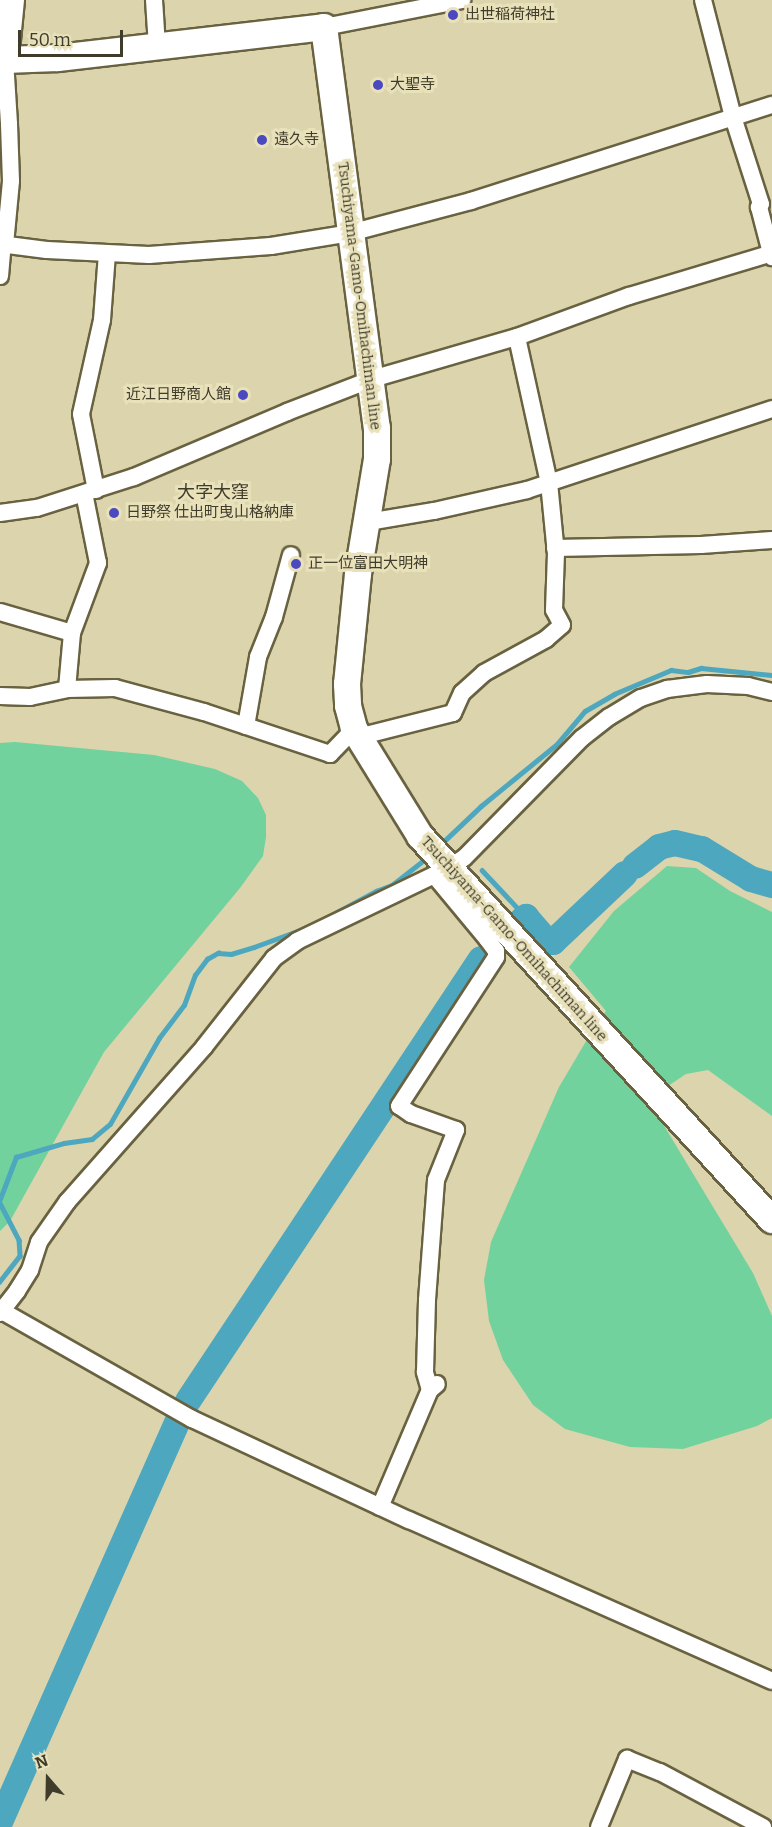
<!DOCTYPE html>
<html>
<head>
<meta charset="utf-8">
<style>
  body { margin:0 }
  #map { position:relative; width:772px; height:1827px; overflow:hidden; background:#dbd4ad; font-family:Bitter,"Noto Sans JP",serif }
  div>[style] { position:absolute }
  .green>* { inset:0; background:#72d29d }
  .stream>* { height:4.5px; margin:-2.25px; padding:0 2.25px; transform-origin:2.25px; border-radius:2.25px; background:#4ca7bf }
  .river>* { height:26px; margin:-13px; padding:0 13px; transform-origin:13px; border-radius:13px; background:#4ca7bf }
  .roads { filter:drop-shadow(2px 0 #696240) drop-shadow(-2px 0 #696240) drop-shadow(0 2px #696240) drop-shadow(0 -2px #696240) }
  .street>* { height:16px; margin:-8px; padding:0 8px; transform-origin:8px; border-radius:8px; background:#fff }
  .primary>* { height:26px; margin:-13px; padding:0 13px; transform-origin:13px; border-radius:13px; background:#fff }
  .dots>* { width:16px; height:16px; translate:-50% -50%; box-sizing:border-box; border:3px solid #e9e1ba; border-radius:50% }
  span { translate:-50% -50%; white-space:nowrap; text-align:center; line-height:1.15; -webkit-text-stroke:6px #e9e1ba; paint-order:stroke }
  .poi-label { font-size:15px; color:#3f3c2c }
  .left { translate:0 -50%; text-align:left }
  .right { translate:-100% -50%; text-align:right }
  .street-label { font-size:15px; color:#3f3c2c }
  .quarter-label { font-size:18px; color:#3f3c2c }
  .north { position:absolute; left:18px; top:1749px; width:60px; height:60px; -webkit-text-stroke:4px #e9e1ba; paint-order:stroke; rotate:340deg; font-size:16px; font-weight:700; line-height:24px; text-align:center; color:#3f3c2c }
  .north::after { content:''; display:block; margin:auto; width:21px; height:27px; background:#3f3c2c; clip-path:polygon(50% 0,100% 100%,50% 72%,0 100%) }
  .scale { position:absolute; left:18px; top:30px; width:105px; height:27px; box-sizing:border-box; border:3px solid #3f3c2c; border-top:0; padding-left:8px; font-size:18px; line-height:21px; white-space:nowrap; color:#3f3c2c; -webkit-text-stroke:4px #e9e1ba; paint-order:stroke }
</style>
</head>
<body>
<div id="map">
  <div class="green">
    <i style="clip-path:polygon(15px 742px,154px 755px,215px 769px,242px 781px,258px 798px,266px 815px,266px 837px,263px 856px,240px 888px,104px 1052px,10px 1221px,0 1231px,0 743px)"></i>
    <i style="clip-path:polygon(667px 866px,696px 868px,730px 891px,772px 912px,772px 1116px,708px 1070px,686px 1074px,665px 1088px,658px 1102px,663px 1124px,753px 1273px,772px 1316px,772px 1418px,757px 1426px,683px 1449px,630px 1447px,565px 1429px,533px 1405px,503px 1360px,489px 1321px,484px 1280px,491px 1242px,559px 1087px,598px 1021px,606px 1011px,569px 967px,614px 911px)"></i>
  </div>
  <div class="stream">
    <i style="left:439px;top:846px;width:58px;rotate:-43.6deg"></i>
    <i style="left:481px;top:806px;width:98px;rotate:-39.2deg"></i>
    <i style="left:557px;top:744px;width:43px;rotate:-49.7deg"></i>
    <i style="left:585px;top:711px;width:34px;rotate:-30deg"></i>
    <i style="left:614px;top:694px;width:62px;rotate:-22.8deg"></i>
    <i style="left:671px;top:670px;width:17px;rotate:7deg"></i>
    <i style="left:688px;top:672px;width:14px;rotate:-17deg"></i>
    <i style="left:701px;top:668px;width:71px;rotate:5.6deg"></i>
    <i style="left:482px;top:870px;width:64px;rotate:46.9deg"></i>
    <i style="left:326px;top:918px;width:57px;rotate:-28.4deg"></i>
    <i style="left:376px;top:891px;width:17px;rotate:-21deg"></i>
    <i style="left:392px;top:885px;width:47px;rotate:-38.1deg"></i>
    <i style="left:0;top:1199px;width:45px;rotate:-69.1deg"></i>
    <i style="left:16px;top:1157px;width:50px;rotate:-16.3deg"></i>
    <i style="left:64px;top:1143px;width:28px;rotate:-8deg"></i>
    <i style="left:92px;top:1139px;width:23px;rotate:-40deg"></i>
    <i style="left:110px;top:1124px;width:99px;rotate:-60.3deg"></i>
    <i style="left:159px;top:1038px;width:41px;rotate:-52.9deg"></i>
    <i style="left:184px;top:1005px;width:32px;rotate:-70deg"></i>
    <i style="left:195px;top:975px;width:20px;rotate:-53deg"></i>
    <i style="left:207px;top:959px;width:13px;rotate:-29deg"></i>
    <i style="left:218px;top:953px;width:13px;rotate:4deg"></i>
    <i style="left:231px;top:954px;width:24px;rotate:-17deg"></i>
    <i style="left:254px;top:947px;width:61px;rotate:-20.2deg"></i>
    <i style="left:0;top:1203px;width:42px;rotate:62.8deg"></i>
    <i style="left:19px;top:1240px;width:16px;rotate:86deg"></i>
    <i style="left:20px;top:1256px;width:33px;rotate:128deg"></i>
  </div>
  <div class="river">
    <i style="left:635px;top:866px;width:31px;rotate:-38deg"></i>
    <i style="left:659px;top:847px;width:16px;rotate:-14deg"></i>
    <i style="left:675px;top:843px;width:28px;rotate:13deg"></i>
    <i style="left:702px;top:849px;width:57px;rotate:31.5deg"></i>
    <i style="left:751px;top:879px;width:22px;rotate:16deg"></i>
    <i style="left:523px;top:919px;width:4px;rotate:-34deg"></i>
    <i style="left:526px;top:917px;width:33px;rotate:49deg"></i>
    <i style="left:548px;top:942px;width:5px"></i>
    <i style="left:553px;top:942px;width:99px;rotate:-43.4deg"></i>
    <i style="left:188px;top:1401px;width:530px;rotate:-56.46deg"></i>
    <i style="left:0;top:1822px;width:439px;rotate:-66.1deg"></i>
  </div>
  <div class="roads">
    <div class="street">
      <i style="left:154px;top:0;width:46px;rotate:86.3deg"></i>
      <i style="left:703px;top:0;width:121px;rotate:75.6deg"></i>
      <i style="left:733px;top:117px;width:91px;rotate:72.2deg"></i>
      <i style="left:761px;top:204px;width:4px;rotate:124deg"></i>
      <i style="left:759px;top:207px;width:52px;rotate:75.4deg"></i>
      <i style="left:324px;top:27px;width:141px;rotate:-11.1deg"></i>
      <i style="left:0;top:60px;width:5px"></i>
      <i style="left:5px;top:60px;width:64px;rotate:86.4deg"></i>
      <i style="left:9px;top:124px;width:57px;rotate:88deg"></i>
      <i style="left:11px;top:181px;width:64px;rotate:95.4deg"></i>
      <i style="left:0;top:244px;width:47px;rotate:7.3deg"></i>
      <i style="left:47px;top:250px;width:102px;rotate:2.8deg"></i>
      <i style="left:149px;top:255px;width:122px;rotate:-4.2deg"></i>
      <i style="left:271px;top:246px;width:80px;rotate:-9.3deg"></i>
      <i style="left:350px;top:233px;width:125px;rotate:-14.8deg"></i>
      <i style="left:471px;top:201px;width:316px;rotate:-17.7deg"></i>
      <i style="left:0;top:276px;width:32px;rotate:-85deg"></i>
      <i style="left:96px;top:490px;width:77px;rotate:-101.2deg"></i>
      <i style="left:81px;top:414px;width:96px;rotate:-77.4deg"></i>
      <i style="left:102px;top:320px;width:67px;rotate:-85.7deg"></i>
      <i style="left:0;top:513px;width:37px;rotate:-8deg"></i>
      <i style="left:37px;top:508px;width:102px;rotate:-17.7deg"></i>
      <i style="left:134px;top:477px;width:166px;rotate:-23deg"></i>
      <i style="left:287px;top:412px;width:91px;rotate:-21.2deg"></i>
      <i style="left:372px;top:379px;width:151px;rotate:-16.2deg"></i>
      <i style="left:517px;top:337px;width:119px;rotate:-20.1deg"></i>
      <i style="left:629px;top:296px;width:149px;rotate:-16.7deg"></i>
      <i style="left:368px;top:522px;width:67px;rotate:-9.5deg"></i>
      <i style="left:434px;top:511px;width:95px;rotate:-12.7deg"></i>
      <i style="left:527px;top:490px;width:258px;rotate:-18.3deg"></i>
      <i style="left:555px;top:548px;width:146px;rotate:-1.2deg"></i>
      <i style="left:701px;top:545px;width:71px;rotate:-4deg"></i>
      <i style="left:0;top:612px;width:75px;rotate:16.3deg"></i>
      <i style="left:67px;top:689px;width:56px;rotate:-84.9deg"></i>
      <i style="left:72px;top:633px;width:75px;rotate:-69.6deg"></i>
      <i style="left:98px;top:563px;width:71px;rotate:-101.3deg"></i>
      <i style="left:0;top:696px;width:30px;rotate:2deg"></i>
      <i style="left:30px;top:697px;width:38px;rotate:-12deg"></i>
      <i style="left:67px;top:689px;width:48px;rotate:-1.2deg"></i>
      <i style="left:115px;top:688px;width:92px;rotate:15.1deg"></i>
      <i style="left:204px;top:712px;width:133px;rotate:18.4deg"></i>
      <i style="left:330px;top:754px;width:35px;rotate:-46deg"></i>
      <i style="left:246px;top:726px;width:70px;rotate:-80.1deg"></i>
      <i style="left:258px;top:657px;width:43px;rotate:-68.2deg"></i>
      <i style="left:274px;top:617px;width:64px;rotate:-74.7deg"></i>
      <i style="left:358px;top:737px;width:98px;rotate:-14.2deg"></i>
      <i style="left:453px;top:713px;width:22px;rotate:-66deg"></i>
      <i style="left:462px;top:693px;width:30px;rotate:-42deg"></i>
      <i style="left:484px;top:673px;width:71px;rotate:-28.7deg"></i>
      <i style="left:546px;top:639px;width:21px;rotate:-41deg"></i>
      <i style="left:562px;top:625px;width:17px;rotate:-118deg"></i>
      <i style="left:554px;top:610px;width:56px;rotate:-88deg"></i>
      <i style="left:556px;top:554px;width:71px;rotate:-95.6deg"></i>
      <i style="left:549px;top:483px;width:149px;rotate:-102.4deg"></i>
      <i style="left:2px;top:1311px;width:219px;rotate:29.6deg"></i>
      <i style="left:192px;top:1419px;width:239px;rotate:25deg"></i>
      <i style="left:409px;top:1520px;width:397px;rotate:23.9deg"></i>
      <i style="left:0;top:1313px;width:28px;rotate:-52deg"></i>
      <i style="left:17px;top:1291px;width:25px;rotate:-58deg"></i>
      <i style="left:30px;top:1270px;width:29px;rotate:-72deg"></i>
      <i style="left:39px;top:1242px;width:49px;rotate:-55deg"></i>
      <i style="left:67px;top:1202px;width:207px;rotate:-48.5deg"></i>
      <i style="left:204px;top:1047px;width:113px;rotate:-51.8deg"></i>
      <i style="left:274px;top:958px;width:29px;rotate:-36deg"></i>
      <i style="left:297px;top:941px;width:169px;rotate:-25.7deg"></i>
      <i style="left:449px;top:868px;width:18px;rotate:-34deg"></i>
      <i style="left:464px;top:858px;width:168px;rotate:-45.5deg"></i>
      <i style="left:582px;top:738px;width:34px;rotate:-38deg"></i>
      <i style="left:609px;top:717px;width:37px;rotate:-31deg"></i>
      <i style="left:641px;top:698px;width:28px;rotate:-19deg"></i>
      <i style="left:667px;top:689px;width:40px;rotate:-7.1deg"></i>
      <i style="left:707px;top:684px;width:41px;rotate:2.8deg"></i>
      <i style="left:748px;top:686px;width:25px;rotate:14deg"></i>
      <i style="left:430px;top:1390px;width:19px;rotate:-106deg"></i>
      <i style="left:425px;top:1372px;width:72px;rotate:-88.4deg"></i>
      <i style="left:427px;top:1300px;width:120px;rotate:-85.7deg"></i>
      <i style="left:436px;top:1180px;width:54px;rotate:-68.2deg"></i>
      <i style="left:456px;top:1130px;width:48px;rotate:-160.4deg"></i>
      <i style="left:411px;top:1114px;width:14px;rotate:-146deg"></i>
      <i style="left:399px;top:1106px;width:178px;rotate:-56.9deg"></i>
      <i style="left:496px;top:957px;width:6px;rotate:-90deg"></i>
      <i style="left:496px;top:951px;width:15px;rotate:-127deg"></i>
      <i style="left:487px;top:939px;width:83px;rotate:-129.6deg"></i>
      <i style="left:380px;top:1507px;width:127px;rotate:-66.9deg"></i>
      <i style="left:430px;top:1390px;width:9px;rotate:-41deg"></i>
      <i style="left:599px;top:1827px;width:74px;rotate:-67.6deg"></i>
      <i style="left:627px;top:1759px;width:35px;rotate:22deg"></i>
      <i style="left:660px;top:1772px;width:117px;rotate:28.1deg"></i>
    </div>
    <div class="primary">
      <i style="left:11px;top:0;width:60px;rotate:95.7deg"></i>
      <i style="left:5px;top:60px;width:53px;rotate:-2.2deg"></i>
      <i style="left:58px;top:58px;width:268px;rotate:-6.6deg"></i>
      <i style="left:324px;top:27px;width:404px;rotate:82.5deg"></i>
      <i style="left:377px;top:428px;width:31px;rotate:90deg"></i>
      <i style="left:377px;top:459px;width:117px;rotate:99.4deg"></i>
      <i style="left:358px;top:574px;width:111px;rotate:95.7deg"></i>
      <i style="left:347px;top:684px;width:22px;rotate:87deg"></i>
      <i style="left:348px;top:706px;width:24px;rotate:75deg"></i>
      <i style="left:354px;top:729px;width:126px;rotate:58.3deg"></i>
      <i style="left:420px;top:836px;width:521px;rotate:47.49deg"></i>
    </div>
  </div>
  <div class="dots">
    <i style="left:453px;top:15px;background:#4b49bf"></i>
    <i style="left:378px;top:85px;background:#4b49bf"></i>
    <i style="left:262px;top:140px;background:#4b49bf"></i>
    <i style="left:243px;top:395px;background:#4b49bf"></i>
    <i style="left:114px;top:513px;background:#4b49bf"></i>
    <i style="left:296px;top:564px;background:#4b49bf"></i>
  </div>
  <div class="poi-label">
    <span class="left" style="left:465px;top:15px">出世稲荷神社</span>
    <span class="left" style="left:390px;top:85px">大聖寺</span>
    <span class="left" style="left:274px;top:140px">遠久寺</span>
    <span class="right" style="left:231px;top:395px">近江日野商人館</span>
    <span class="left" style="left:126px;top:513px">日野祭 仕出町曳山格納庫</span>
    <span class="left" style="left:308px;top:564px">正一位富田大明神</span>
  </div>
  <div class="street-label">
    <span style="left:359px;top:296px;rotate:83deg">Tsuchiyama-Gamo-Omihachiman line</span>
    <span style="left:514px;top:939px;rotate:48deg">Tsuchiyama-Gamo-Omihachiman line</span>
  </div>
  <div class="quarter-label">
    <span style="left:213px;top:492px">大字大窪</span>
  </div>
  <div class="north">N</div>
  <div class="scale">50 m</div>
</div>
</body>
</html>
